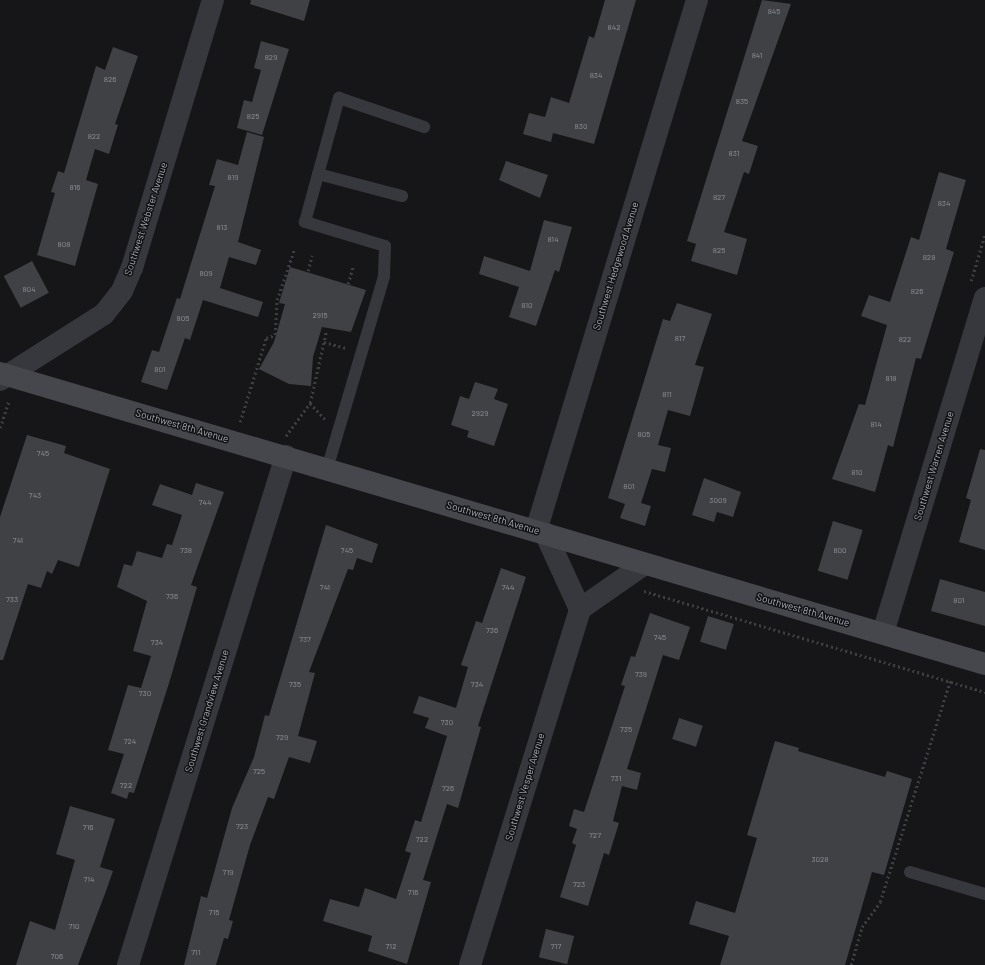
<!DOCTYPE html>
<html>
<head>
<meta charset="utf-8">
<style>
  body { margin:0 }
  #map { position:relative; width:985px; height:965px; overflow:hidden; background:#161618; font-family:Barlow,sans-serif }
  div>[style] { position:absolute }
  .building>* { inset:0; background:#404145; transform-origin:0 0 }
  .path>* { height:2.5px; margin-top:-1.25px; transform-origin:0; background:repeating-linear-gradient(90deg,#3d3f44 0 2px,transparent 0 5px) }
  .lane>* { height:12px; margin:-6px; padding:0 6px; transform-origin:6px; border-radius:6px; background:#37383d }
  .street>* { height:22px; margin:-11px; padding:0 11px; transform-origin:11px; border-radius:11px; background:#37383d }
  .secondary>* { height:22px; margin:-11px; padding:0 11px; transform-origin:11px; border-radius:11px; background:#45474d }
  span { translate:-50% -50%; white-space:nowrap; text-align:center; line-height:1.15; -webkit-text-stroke:3px #111113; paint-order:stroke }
  .number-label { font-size:8px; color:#8e929b }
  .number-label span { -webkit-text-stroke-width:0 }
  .street-label { font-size:10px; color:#a8adb8 }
</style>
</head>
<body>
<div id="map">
  <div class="building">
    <i style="clip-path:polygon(251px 0,310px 0,304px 21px,250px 4px)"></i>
    <i style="clip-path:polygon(605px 0,636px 0,594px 144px,553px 133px,551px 142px,523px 134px,529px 113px,545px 117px,551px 97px,569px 103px,589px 36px,594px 38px)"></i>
    <i style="clip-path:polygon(762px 0,791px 4px,742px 141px,758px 146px,749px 174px,744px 172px,724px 232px,747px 239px,737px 275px,691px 261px,696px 244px,687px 241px)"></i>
    <i style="clip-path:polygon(261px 41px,289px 49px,262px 135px,237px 128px,244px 100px,252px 102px,261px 70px,254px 68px)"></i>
    <i style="clip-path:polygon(113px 47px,138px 56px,115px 124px,118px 125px,109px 154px,95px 149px,86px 180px,98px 184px,75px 266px,37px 255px,55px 193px,51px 192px,58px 171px,64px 173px,96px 66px,105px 70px)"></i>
    <i style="clip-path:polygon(247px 132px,264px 137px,238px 242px,261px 250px,256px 265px,229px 257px,220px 288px,263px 302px,258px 317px,203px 300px,190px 340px,185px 338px,167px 390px,141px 382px,152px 350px,159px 352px,177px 298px,180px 299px,215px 186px,209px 185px,217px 159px,238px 165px)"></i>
    <i style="clip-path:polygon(506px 161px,548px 175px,540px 198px,499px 180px)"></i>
    <i style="clip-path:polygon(939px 172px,966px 180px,946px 249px,954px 252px,921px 359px,916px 358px,893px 447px,888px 445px,875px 492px,832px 479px,859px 404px,865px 405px,887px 325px,861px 316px,869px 295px,890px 302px,911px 237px,919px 240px)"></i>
    <i style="clip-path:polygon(544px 220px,572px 227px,559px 272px,555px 270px,536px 326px,509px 317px,519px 287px,479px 274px,484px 256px,530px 271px)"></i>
    <i style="left:32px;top:261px;width:36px;height:32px;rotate:62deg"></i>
    <i style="clip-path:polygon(290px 267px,366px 290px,351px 332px,322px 327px,313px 357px,311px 386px,289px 384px,259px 369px,274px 342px,285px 304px,279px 303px)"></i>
    <i style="clip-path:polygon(677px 303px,712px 314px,695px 365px,704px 367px,690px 416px,668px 410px,658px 445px,671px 448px,665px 472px,652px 469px,641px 503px,651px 506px,645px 526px,620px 518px,625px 504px,608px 498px,663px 319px,670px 321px)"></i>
    <i style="clip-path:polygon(475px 382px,498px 389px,494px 399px,508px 404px,494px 446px,467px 437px,469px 431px,451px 425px,460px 396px,469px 399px)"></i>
    <i style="clip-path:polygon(27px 435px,66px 446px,64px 453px,110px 469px,79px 567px,58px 560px,52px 574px,47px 571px,41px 588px,28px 584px,3px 660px,0 660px,0 517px)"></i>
    <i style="clip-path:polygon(980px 449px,985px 450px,985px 550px,959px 542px,971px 500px,966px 498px)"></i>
    <i style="clip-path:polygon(704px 478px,741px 492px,733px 517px,717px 512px,714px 522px,692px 515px)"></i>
    <i style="clip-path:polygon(196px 483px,224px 492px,191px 585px,197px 587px,170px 680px,134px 793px,129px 792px,127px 799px,111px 793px,124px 754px,108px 750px,128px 685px,141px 688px,151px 656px,133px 651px,147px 601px,117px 587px,124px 564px,132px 566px,137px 551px,162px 558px,167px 544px,172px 545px,182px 515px,152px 505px,160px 484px,192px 495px)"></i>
    <i style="left:833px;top:521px;width:31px;height:52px;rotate:17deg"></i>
    <i style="clip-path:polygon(326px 525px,378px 544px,372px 563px,357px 558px,353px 570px,348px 569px,309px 672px,315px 673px,298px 736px,317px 741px,310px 763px,289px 757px,274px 799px,268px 797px,250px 845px,229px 920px,233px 921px,228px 939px,224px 938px,216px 965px,184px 965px,201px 896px,207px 898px,232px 808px,254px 757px,265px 715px,269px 716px)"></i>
    <i style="clip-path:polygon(501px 568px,526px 577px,478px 726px,481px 727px,458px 808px,447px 804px,423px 880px,431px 882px,407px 964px,368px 951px,372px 936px,323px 921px,330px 899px,359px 907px,365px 888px,396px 899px,411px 853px,405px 851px,415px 820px,421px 822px,447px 736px,425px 728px,429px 718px,413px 713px,419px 696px,456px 708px,468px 667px,461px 665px,476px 621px,482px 623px)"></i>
    <i style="clip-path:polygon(940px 579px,985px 592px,985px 626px,931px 611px)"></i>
    <i style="clip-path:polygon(650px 613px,690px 627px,679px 660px,663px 655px,627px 769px,641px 773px,637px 790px,622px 786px,613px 821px,619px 823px,609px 855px,604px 853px,588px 906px,560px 897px,576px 845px,572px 843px,577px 829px,569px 826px,574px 809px,584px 812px,625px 686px,621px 685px,631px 656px,635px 657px)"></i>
    <i style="left:708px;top:616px;width:27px;height:27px;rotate:17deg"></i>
    <i style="left:679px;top:718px;width:25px;height:22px;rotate:18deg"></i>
    <i style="clip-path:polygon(775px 741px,799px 748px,798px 751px,885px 777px,887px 771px,912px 779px,884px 875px,872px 872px,845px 965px,720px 965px,729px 936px,689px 924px,696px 901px,735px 913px,757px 838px,747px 835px)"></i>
    <i style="clip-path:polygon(70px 806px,115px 819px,100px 867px,113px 871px,106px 891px,78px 965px,16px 965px,30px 921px,55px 930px,75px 860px,56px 854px)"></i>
    <i style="left:546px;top:929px;width:29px;height:29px;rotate:14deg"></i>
  </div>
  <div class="path">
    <i style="left:308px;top:271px;width:16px;rotate:-76deg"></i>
    <i style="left:971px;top:281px;width:49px;rotate:-73.4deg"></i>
    <i style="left:348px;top:284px;width:18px;rotate:-74deg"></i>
    <i style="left:324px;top:342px;width:23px;rotate:15deg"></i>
    <i style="left:310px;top:403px;width:22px;rotate:47deg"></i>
    <i style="left:240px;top:422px;width:88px;rotate:-72.8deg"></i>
    <i style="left:266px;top:338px;width:9px;rotate:-18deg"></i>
    <i style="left:275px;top:335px;width:35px;rotate:-87deg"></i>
    <i style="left:277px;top:300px;width:53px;rotate:-71.2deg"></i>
    <i style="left:0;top:428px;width:28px;rotate:-72deg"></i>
    <i style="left:286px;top:436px;width:41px;rotate:-54deg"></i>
    <i style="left:310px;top:403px;width:73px;rotate:-77.3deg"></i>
    <i style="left:644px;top:591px;width:356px;rotate:16.5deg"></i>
    <i style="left:851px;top:965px;width:40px;rotate:-74deg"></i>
    <i style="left:862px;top:927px;width:31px;rotate:-54deg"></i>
    <i style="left:880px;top:902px;width:232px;rotate:-72.4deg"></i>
  </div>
  <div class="lane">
    <i style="left:318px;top:174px;width:87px;rotate:14.7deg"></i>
    <i style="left:327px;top:469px;width:201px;rotate:-73.5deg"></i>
    <i style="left:384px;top:276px;width:30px;rotate:-88deg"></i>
    <i style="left:385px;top:246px;width:84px;rotate:-163.3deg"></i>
    <i style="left:305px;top:222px;width:129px;rotate:-74.7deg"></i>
    <i style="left:339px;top:98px;width:90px;rotate:18.8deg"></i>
    <i style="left:910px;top:872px;width:78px;rotate:16.3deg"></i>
  </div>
  <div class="street">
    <i style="left:0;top:380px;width:123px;rotate:-32.4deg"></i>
    <i style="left:104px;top:314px;width:29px;rotate:-52deg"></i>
    <i style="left:122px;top:291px;width:25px;rotate:-67deg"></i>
    <i style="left:132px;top:268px;width:280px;rotate:-73.2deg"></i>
    <i style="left:536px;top:531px;width:555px;rotate:-73.13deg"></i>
    <i style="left:545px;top:533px;width:84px;rotate:65.3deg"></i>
    <i style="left:883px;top:633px;width:350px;rotate:-73.1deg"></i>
    <i style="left:128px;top:965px;width:533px;rotate:-72.76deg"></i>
    <i style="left:470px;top:965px;width:373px;rotate:-72.8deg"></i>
    <i style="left:580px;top:609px;width:77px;rotate:-34.9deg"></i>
  </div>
  <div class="secondary">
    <i style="left:0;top:373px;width:1027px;rotate:16.46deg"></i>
  </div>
  <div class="number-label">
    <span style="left:774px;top:12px">845</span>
    <span style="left:614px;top:28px">842</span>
    <span style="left:757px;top:56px">841</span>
    <span style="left:271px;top:58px">829</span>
    <span style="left:596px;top:76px">834</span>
    <span style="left:110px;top:80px">826</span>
    <span style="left:742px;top:102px">835</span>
    <span style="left:253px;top:117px">825</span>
    <span style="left:581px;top:127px">830</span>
    <span style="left:94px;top:137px">822</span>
    <span style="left:734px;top:154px">831</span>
    <span style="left:233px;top:178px">819</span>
    <span style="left:75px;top:188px">816</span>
    <span style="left:719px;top:198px">827</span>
    <span style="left:944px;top:204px">834</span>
    <span style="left:222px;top:228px">813</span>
    <span style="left:553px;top:240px">814</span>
    <span style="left:64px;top:245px">808</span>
    <span style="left:719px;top:251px">825</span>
    <span style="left:929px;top:258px">828</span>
    <span style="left:206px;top:274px">809</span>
    <span style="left:29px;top:290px">804</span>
    <span style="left:917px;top:292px">826</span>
    <span style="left:527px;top:306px">810</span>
    <span style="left:320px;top:316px">2915</span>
    <span style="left:183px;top:319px">805</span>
    <span style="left:680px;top:339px">817</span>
    <span style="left:905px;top:340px">822</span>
    <span style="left:160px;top:370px">801</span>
    <span style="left:891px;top:379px">818</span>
    <span style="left:667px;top:395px">811</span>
    <span style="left:480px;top:414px">2929</span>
    <span style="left:876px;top:425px">814</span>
    <span style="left:644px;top:435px">805</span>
    <span style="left:43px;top:454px">745</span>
    <span style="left:857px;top:473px">810</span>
    <span style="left:629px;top:487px">801</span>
    <span style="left:35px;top:496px">743</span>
    <span style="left:718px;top:501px">3009</span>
    <span style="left:205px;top:503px">744</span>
    <span style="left:18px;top:541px">741</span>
    <span style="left:186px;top:551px">738</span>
    <span style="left:347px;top:551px">745</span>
    <span style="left:840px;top:551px">800</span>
    <span style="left:325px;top:588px">741</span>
    <span style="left:508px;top:588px">744</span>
    <span style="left:172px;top:597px">736</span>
    <span style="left:12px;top:600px">733</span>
    <span style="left:959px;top:601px">801</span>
    <span style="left:492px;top:631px">736</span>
    <span style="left:660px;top:638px">745</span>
    <span style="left:305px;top:640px">737</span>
    <span style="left:157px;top:643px">734</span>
    <span style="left:641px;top:675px">739</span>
    <span style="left:295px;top:685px">735</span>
    <span style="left:477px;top:685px">734</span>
    <span style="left:145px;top:694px">730</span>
    <span style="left:447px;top:723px">730</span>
    <span style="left:626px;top:730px">735</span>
    <span style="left:282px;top:738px">729</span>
    <span style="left:130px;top:742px">724</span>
    <span style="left:259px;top:772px">725</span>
    <span style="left:616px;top:779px">731</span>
    <span style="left:126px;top:786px">722</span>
    <span style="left:448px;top:789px">726</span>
    <span style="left:242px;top:827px">723</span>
    <span style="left:88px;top:828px">716</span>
    <span style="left:595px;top:836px">727</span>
    <span style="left:422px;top:840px">722</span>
    <span style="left:820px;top:860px">3028</span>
    <span style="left:228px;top:873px">719</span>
    <span style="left:89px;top:880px">714</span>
    <span style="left:579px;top:885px">723</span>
    <span style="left:413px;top:893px">716</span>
    <span style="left:214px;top:913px">715</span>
    <span style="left:74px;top:927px">710</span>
    <span style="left:391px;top:947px">712</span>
    <span style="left:556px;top:947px">717</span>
    <span style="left:196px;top:953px">711</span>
    <span style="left:57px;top:957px">706</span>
  </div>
  <div class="street-label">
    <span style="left:146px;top:219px;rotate:-72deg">Southwest Webster Avenue</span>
    <span style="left:616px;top:266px;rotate:-73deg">Southwest Hedgewood Avenue</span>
    <span style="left:182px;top:426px;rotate:16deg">Southwest 8th Avenue</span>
    <span style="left:934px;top:466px;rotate:-73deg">Southwest Warren Avenue</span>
    <span style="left:493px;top:518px;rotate:16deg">Southwest 8th Avenue</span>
    <span style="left:803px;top:610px;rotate:16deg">Southwest 8th Avenue</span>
    <span style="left:207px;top:711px;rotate:-73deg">Southwest Grandview Avenue</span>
    <span style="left:525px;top:787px;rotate:-73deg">Southwest Vesper Avenue</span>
  </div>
</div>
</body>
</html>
